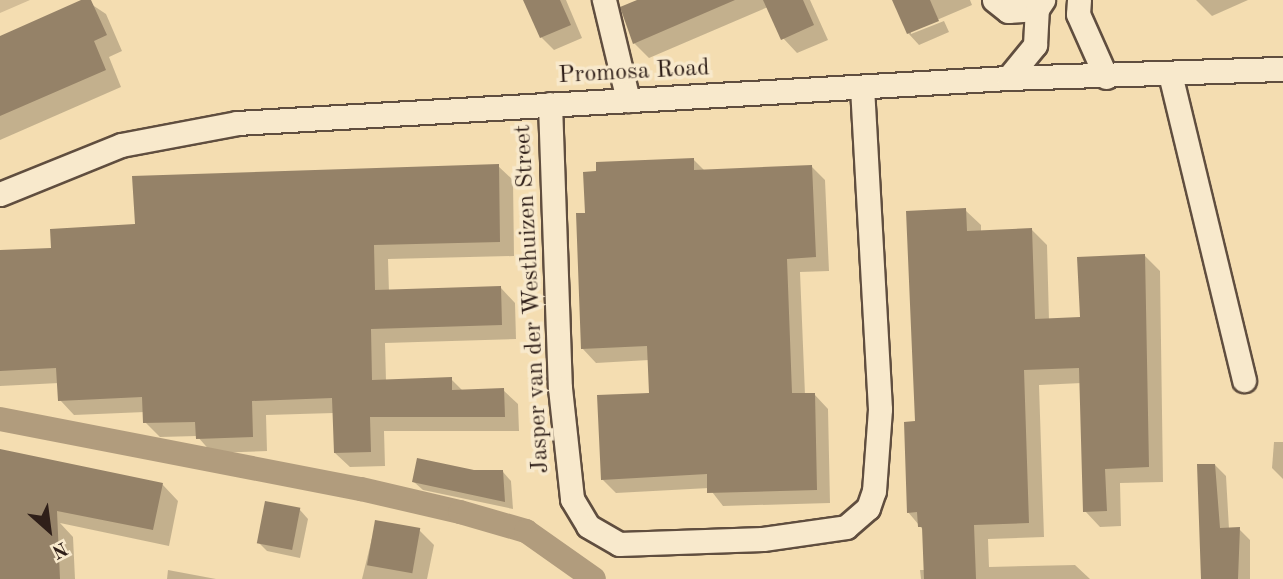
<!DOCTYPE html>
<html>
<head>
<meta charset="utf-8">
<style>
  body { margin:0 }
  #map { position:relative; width:1283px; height:579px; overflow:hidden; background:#f4ddb1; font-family:"Old Standard TT",serif }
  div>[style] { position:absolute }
  .green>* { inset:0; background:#d3bd97 }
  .shadow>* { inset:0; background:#0003 }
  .canal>* { height:24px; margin:-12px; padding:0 12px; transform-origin:12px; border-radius:12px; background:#b19c7d }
  .building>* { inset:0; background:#958268; transform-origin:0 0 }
  .roads { filter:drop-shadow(2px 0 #604e3f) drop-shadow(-2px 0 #604e3f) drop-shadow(0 2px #604e3f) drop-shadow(0 -2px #604e3f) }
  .minor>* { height:23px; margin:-11.5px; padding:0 11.5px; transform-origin:11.5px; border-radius:11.5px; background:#f8e9cc }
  span { translate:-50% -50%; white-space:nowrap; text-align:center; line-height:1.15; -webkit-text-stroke:7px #f8e9cc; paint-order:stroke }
  .street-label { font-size:24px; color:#2f1f19 }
  .north { position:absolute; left:14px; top:495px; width:70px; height:70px; -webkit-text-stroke:5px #f8e9cc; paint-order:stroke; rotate:152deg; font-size:19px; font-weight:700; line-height:28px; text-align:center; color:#2f1f19 }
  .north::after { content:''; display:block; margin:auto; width:24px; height:32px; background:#2f1f19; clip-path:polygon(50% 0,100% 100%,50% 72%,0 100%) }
</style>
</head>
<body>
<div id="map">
  <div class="green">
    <i style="clip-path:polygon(0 0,30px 0,0 13px)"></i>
  </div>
  <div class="shadow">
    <i style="clip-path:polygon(85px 0,106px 14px,122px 51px,109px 57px,121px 87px,0 140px,0 38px)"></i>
    <i style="clip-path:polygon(525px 0,566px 0,582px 38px,554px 50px,541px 37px)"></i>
    <i style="clip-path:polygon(641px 0,810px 0,828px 40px,797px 53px,783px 38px,768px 7px,649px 58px,634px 43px)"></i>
    <i style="clip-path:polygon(894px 0,970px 0,972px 5px,911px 31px,911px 34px,944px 21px,949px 32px,919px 45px,908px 33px)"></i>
    <i style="clip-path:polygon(1196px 0,1248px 0,1212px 16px)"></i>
    <i style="clip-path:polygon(693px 159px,705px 171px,811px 166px,825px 180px,829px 271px,800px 272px,805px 395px,814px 394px,828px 409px,830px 503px,723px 506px,709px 488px,616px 493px,602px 479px,650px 395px,649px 360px,596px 363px,582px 348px,587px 215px)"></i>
    <i style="clip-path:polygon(498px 166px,513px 180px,514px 256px,388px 259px,389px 292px,501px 288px,515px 303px,516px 339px,385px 343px,386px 381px,451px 379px,463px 391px,503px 390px,518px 404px,519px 431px,384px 431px,385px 466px,350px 467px,335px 453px,334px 413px,266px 415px,267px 451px,212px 453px,197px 436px,160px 437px,145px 422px,145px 412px,74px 415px,60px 400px,59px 383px,0 386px,0 252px,53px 249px,136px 226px)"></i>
    <i style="clip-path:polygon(965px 210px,981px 225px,981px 232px,1032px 230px,1047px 245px,1049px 320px,1082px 318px,1145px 256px,1160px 271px,1163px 482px,1120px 483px,1121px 526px,1100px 527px,1085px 511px,1082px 383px,1039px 385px,1044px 537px,988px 539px,989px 567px,1075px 565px,1090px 579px,921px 579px,920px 570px,926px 570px,924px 531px,908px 512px,917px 423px)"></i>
    <i style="clip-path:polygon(1274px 442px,1283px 442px,1283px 479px,1272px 468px)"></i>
    <i style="clip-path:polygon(0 451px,162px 484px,178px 501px,169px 546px,60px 523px,73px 537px,75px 579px,0 579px)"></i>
    <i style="clip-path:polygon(1215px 465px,1226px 476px,1229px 529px,1239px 529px,1250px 540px,1250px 579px,1201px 579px)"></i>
    <i style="clip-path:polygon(473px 472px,503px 472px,511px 481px,513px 509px,423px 490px,414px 482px)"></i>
    <i style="clip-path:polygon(300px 510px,308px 519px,300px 558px,267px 551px,258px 542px)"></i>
    <i style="clip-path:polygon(376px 522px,419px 530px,434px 545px,427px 579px,362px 579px)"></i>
    <i style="clip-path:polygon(168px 570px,216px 579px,167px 579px)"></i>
  </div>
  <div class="canal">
    <i style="left:0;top:419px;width:368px;rotate:11deg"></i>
    <i style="left:361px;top:489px;width:102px;rotate:13.1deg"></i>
    <i style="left:460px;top:512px;width:69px;rotate:16.1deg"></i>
    <i style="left:526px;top:531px;width:83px;rotate:35.2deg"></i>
  </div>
  <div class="building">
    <i style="clip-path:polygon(81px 0,91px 0,107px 35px,94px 41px,106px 70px,0 116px,0 36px)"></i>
    <i style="clip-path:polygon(523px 0,560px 0,571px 25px,540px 38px)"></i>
    <i style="clip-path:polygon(637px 0,735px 0,633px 44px,620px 7px)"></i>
    <i style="clip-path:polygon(763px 0,803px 0,814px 25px,781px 40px)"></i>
    <i style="clip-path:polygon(892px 0,930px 0,939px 21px,907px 34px)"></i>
    <i style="clip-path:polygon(694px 158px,694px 170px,812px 165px,816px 257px,787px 259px,792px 393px,815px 393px,817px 490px,707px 493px,707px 474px,601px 480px,597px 395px,649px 393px,647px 346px,581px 349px,576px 213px,585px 213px,583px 172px,596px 171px,596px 162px)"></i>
    <i style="clip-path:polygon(499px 164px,500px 242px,374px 245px,375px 290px,501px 286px,502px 325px,371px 329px,372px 380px,452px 377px,452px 390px,504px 388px,505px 417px,370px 417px,371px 452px,334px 453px,332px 398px,252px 401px,253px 437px,196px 439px,195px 422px,143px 423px,142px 397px,58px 401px,56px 368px,0 371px,0 250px,51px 248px,50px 229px,135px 224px,132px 176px)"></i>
    <i style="clip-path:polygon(966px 208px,967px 231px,1032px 228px,1035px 319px,1080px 317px,1077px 257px,1145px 254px,1149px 467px,1105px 469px,1107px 511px,1083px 512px,1079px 368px,1024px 370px,1029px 523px,974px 525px,976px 579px,924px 579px,922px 527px,918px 527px,917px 512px,907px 513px,904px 422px,915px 421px,906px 211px)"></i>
    <i style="clip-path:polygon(0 449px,163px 483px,153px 530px,57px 511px,60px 579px,0 579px)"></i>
    <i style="clip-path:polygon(417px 458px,474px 470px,503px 470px,505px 502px,412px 482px)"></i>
    <i style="clip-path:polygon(1197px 464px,1215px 464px,1220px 528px,1240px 527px,1238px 579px,1201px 579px)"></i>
    <i style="left:265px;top:501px;width:36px;height:43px;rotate:11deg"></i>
    <i style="left:375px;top:520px;width:46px;height:46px;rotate:10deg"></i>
  </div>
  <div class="roads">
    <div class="minor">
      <i style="left:604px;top:0;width:103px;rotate:76.5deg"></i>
      <i style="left:994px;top:0;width:18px;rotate:38deg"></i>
      <i style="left:1008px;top:11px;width:29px;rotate:-4deg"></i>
      <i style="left:1079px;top:0;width:14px;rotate:94deg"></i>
      <i style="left:1078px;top:14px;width:69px;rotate:66deg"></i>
      <i style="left:1170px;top:74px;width:315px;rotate:76.4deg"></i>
      <i style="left:1008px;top:78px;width:43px;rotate:-50.7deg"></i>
      <i style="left:1035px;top:45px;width:36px;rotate:-87deg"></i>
      <i style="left:1037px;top:9px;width:11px;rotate:-56deg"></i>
      <i style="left:550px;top:104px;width:284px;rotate:88deg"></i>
      <i style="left:560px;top:388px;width:112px;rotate:83.8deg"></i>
      <i style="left:572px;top:499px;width:31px;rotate:59deg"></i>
      <i style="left:588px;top:526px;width:36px;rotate:30deg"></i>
      <i style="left:619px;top:544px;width:144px;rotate:-2deg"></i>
      <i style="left:763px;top:539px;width:84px;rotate:-8.2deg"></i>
      <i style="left:846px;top:527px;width:29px;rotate:-41deg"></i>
      <i style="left:868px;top:508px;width:18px;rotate:-71deg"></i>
      <i style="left:874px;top:491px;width:82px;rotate:-85.8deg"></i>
      <i style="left:880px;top:409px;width:322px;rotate:-93.2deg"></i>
      <i style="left:0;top:194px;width:131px;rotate:-22deg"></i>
      <i style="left:121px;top:145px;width:118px;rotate:-10.7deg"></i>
      <i style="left:237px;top:123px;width:772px;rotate:-3.34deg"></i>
      <i style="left:1008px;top:78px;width:275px;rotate:-1.9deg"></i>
    </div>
  </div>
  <div class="street-label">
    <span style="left:634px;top:73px;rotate:-3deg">Promosa Road</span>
    <span style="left:533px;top:299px;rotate:-93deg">Jasper van der Westhuizen Street</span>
  </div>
  <div class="north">N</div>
</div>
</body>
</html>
